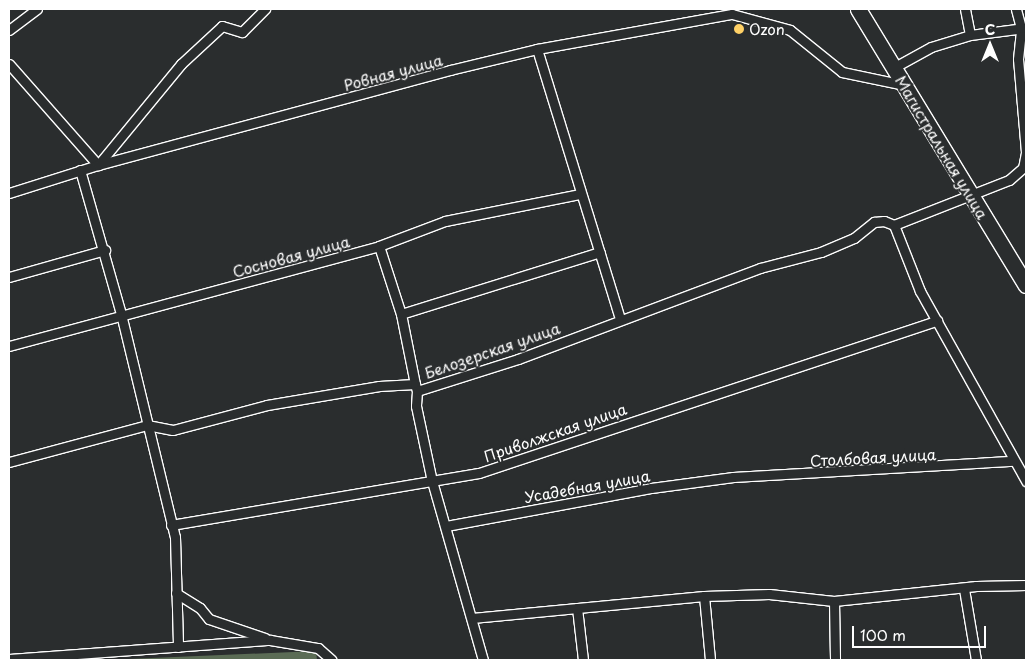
<!DOCTYPE html>
<html>
<head>
<meta charset="utf-8">
<style>
  body { margin:0 }
  #map { position:relative; width:1035px; height:669px; overflow:hidden; background:#2a2d2e; font-family:"Playpen Sans",sans-serif }
  div>[style] { position:absolute }
  .green>* { inset:0; background:#5b6c55 }
  .roads { filter:drop-shadow(1px 0 #fff) drop-shadow(-1px 0 #fff) drop-shadow(0 1px #fff) drop-shadow(0 -1px #fff) }
  .minor>* { height:9px; margin:-4.5px; padding:0 4.5px; transform-origin:4.5px; border-radius:4.5px; background:#2a2d2e }
  .trunk>* { height:15px; margin:-7.5px; padding:0 7.5px; transform-origin:7.5px; border-radius:7.5px; background:#2a2d2e }
  .dots>* { width:14px; height:14px; translate:-50% -50%; box-sizing:border-box; border:2px solid #2a2d2e; border-radius:50% }
  span { translate:-50% -50%; white-space:nowrap; text-align:center; line-height:1.15; -webkit-text-stroke:4px #2a2d2e; paint-order:stroke }
  .poi-label { font-size:15px; color:#fff }
  .left { translate:0 -50%; text-align:left }
  .street-label { font-size:15px; color:#fff }
  .frame { position:absolute; inset:0; border:10px solid #fff; pointer-events:none }
  .north { position:absolute; left:965px; top:20px; width:50px; height:50px; -webkit-text-stroke:4px #2a2d2e; paint-order:stroke; rotate:0deg; font-size:14px; font-weight:700; line-height:20px; text-align:center; color:#fff }
  .north::after { content:''; display:block; margin:auto; width:18px; height:22px; background:#fff; clip-path:polygon(50% 0,100% 100%,50% 72%,0 100%) }
  .scale { position:absolute; left:852px; top:626px; width:134px; height:22px; box-sizing:border-box; border:2px solid #fff; border-top:0; padding-left:6px; font-size:15px; line-height:18px; white-space:nowrap; color:#fff; -webkit-text-stroke:4px #2a2d2e; paint-order:stroke }
</style>
</head>
<body>
<div id="map">
  <div class="green">
    <i style="clip-path:polygon(316px 651px,317px 660px,105px 660px)"></i>
  </div>
  <div class="roads">
    <div class="minor">
      <i style="left:965px;top:9px;width:26px;rotate:79deg"></i>
      <i style="left:9px;top:30px;width:35px;rotate:-37deg"></i>
      <i style="left:537px;top:49px;width:282px;rotate:72.9deg"></i>
      <i style="left:9px;top:64px;width:135px;rotate:48.6deg"></i>
      <i style="left:98px;top:165px;width:131px;rotate:-50.6deg"></i>
      <i style="left:181px;top:64px;width:56px;rotate:-42.8deg"></i>
      <i style="left:222px;top:26px;width:21px;rotate:17deg"></i>
      <i style="left:242px;top:32px;width:33px;rotate:-45deg"></i>
      <i style="left:893px;top:68px;width:43px;rotate:-28.9deg"></i>
      <i style="left:931px;top:47px;width:41px;rotate:-17.1deg"></i>
      <i style="left:970px;top:35px;width:55px;rotate:-7.3deg"></i>
      <i style="left:80px;top:170px;width:150px;rotate:74.1deg"></i>
      <i style="left:121px;top:314px;width:229px;rotate:76.4deg"></i>
      <i style="left:175px;top:537px;width:110px;rotate:88.4deg"></i>
      <i style="left:9px;top:193px;width:93px;rotate:-17.5deg"></i>
      <i style="left:98px;top:165px;width:365px;rotate:-15.1deg"></i>
      <i style="left:450px;top:70px;width:89px;rotate:-13.6deg"></i>
      <i style="left:537px;top:49px;width:198px;rotate:-10.2deg"></i>
      <i style="left:732px;top:14px;width:60px;rotate:15.4deg"></i>
      <i style="left:790px;top:30px;width:67px;rotate:38.9deg"></i>
      <i style="left:842px;top:72px;width:63px;rotate:11.8deg"></i>
      <i style="left:894px;top:225px;width:71px;rotate:68.5deg"></i>
      <i style="left:920px;top:291px;width:218px;rotate:60.8deg"></i>
      <i style="left:379px;top:246px;width:71px;rotate:72.1deg"></i>
      <i style="left:401px;top:314px;width:71px;rotate:78.7deg"></i>
      <i style="left:9px;top:277px;width:100px;rotate:-15.7deg"></i>
      <i style="left:401px;top:314px;width:208px;rotate:-17.3deg"></i>
      <i style="left:9px;top:346px;width:383px;rotate:-15.1deg"></i>
      <i style="left:379px;top:246px;width:71px;rotate:-20.7deg"></i>
      <i style="left:445px;top:221px;width:138px;rotate:-11.3deg"></i>
      <i style="left:417px;top:391px;width:15px;rotate:94deg"></i>
      <i style="left:416px;top:406px;width:77px;rotate:78deg"></i>
      <i style="left:432px;top:481px;width:186px;rotate:74.1deg"></i>
      <i style="left:9px;top:462px;width:143px;rotate:-15deg"></i>
      <i style="left:147px;top:425px;width:26px;rotate:11deg"></i>
      <i style="left:173px;top:430px;width:97px;rotate:-14.9deg"></i>
      <i style="left:267px;top:405px;width:114px;rotate:-9.6deg"></i>
      <i style="left:379px;top:386px;width:36px;rotate:-3deg"></i>
      <i style="left:415px;top:384px;width:7px;rotate:74deg"></i>
      <i style="left:417px;top:391px;width:106px;rotate:-17.6deg"></i>
      <i style="left:518px;top:359px;width:259px;rotate:-20.6deg"></i>
      <i style="left:760px;top:268px;width:63px;rotate:-14.7deg"></i>
      <i style="left:821px;top:252px;width:36px;rotate:-23deg"></i>
      <i style="left:854px;top:238px;width:26px;rotate:-39deg"></i>
      <i style="left:874px;top:222px;width:10px;rotate:-6deg"></i>
      <i style="left:884px;top:221px;width:11px;rotate:22deg"></i>
      <i style="left:894px;top:225px;width:123px;rotate:-21.4deg"></i>
      <i style="left:1009px;top:180px;width:18px;rotate:-41deg"></i>
      <i style="left:1023px;top:168px;width:16px;rotate:-79deg"></i>
      <i style="left:1026px;top:152px;width:93px;rotate:-94.9deg"></i>
      <i style="left:1018px;top:59px;width:31px;rotate:-84deg"></i>
      <i style="left:1021px;top:28px;width:20px;rotate:-105deg"></i>
      <i style="left:171px;top:525px;width:312px;rotate:-9.6deg"></i>
      <i style="left:479px;top:473px;width:483px;rotate:-18.4deg"></i>
      <i style="left:446px;top:526px;width:208px;rotate:-10.5deg"></i>
      <i style="left:651px;top:488px;width:83px;rotate:-7.6deg"></i>
      <i style="left:733px;top:477px;width:281px;rotate:-3.3deg"></i>
      <i style="left:964px;top:589px;width:72px;rotate:80.4deg"></i>
      <i style="left:176px;top:593px;width:28px;rotate:32deg"></i>
      <i style="left:200px;top:608px;width:14px;rotate:51deg"></i>
      <i style="left:209px;top:619px;width:59px;rotate:18.7deg"></i>
      <i style="left:704px;top:596px;width:64px;rotate:84.6deg"></i>
      <i style="left:834px;top:601px;width:59px;rotate:89deg"></i>
      <i style="left:577px;top:608px;width:52px;rotate:83.4deg"></i>
      <i style="left:472px;top:618px;width:233px;rotate:-5.4deg"></i>
      <i style="left:704px;top:596px;width:65px;rotate:-1.8deg"></i>
      <i style="left:769px;top:594px;width:65px;rotate:6.1deg"></i>
      <i style="left:834px;top:601px;width:143px;rotate:-6deg"></i>
      <i style="left:976px;top:586px;width:50px;rotate:-1.1deg"></i>
      <i style="left:9px;top:659px;width:262px;rotate:-4.2deg"></i>
      <i style="left:270px;top:640px;width:49px;rotate:9.5deg"></i>
      <i style="left:318px;top:648px;width:18px;rotate:41deg"></i>
    </div>
    <div class="trunk">
      <i style="left:858px;top:9px;width:323px;rotate:58.7deg"></i>
    </div>
  </div>
  <div class="dots">
    <i style="left:739px;top:29px;background:#ffd166"></i>
  </div>
  <div class="poi-label">
    <span class="left" style="left:749px;top:29px">Ozon</span>
  </div>
  <div class="street-label">
    <span style="left:393px;top:72px;rotate:-15deg">Ровная улица</span>
    <span style="left:942px;top:147px;rotate:59deg">Магистральная улица</span>
    <span style="left:291px;top:256px;rotate:-15deg">Сосновая улица</span>
    <span style="left:492px;top:350px;rotate:-19deg">Белозерская улица</span>
    <span style="left:555px;top:432px;rotate:-19deg">Приволжская улица</span>
    <span style="left:873px;top:457px;rotate:-3deg">Столбовая улица</span>
    <span style="left:587px;top:486px;rotate:-10deg">Усадебная улица</span>
  </div>
  <div class="frame"></div>
  <div class="north">С</div>
  <div class="scale">100 m</div>
</div>
</body>
</html>
